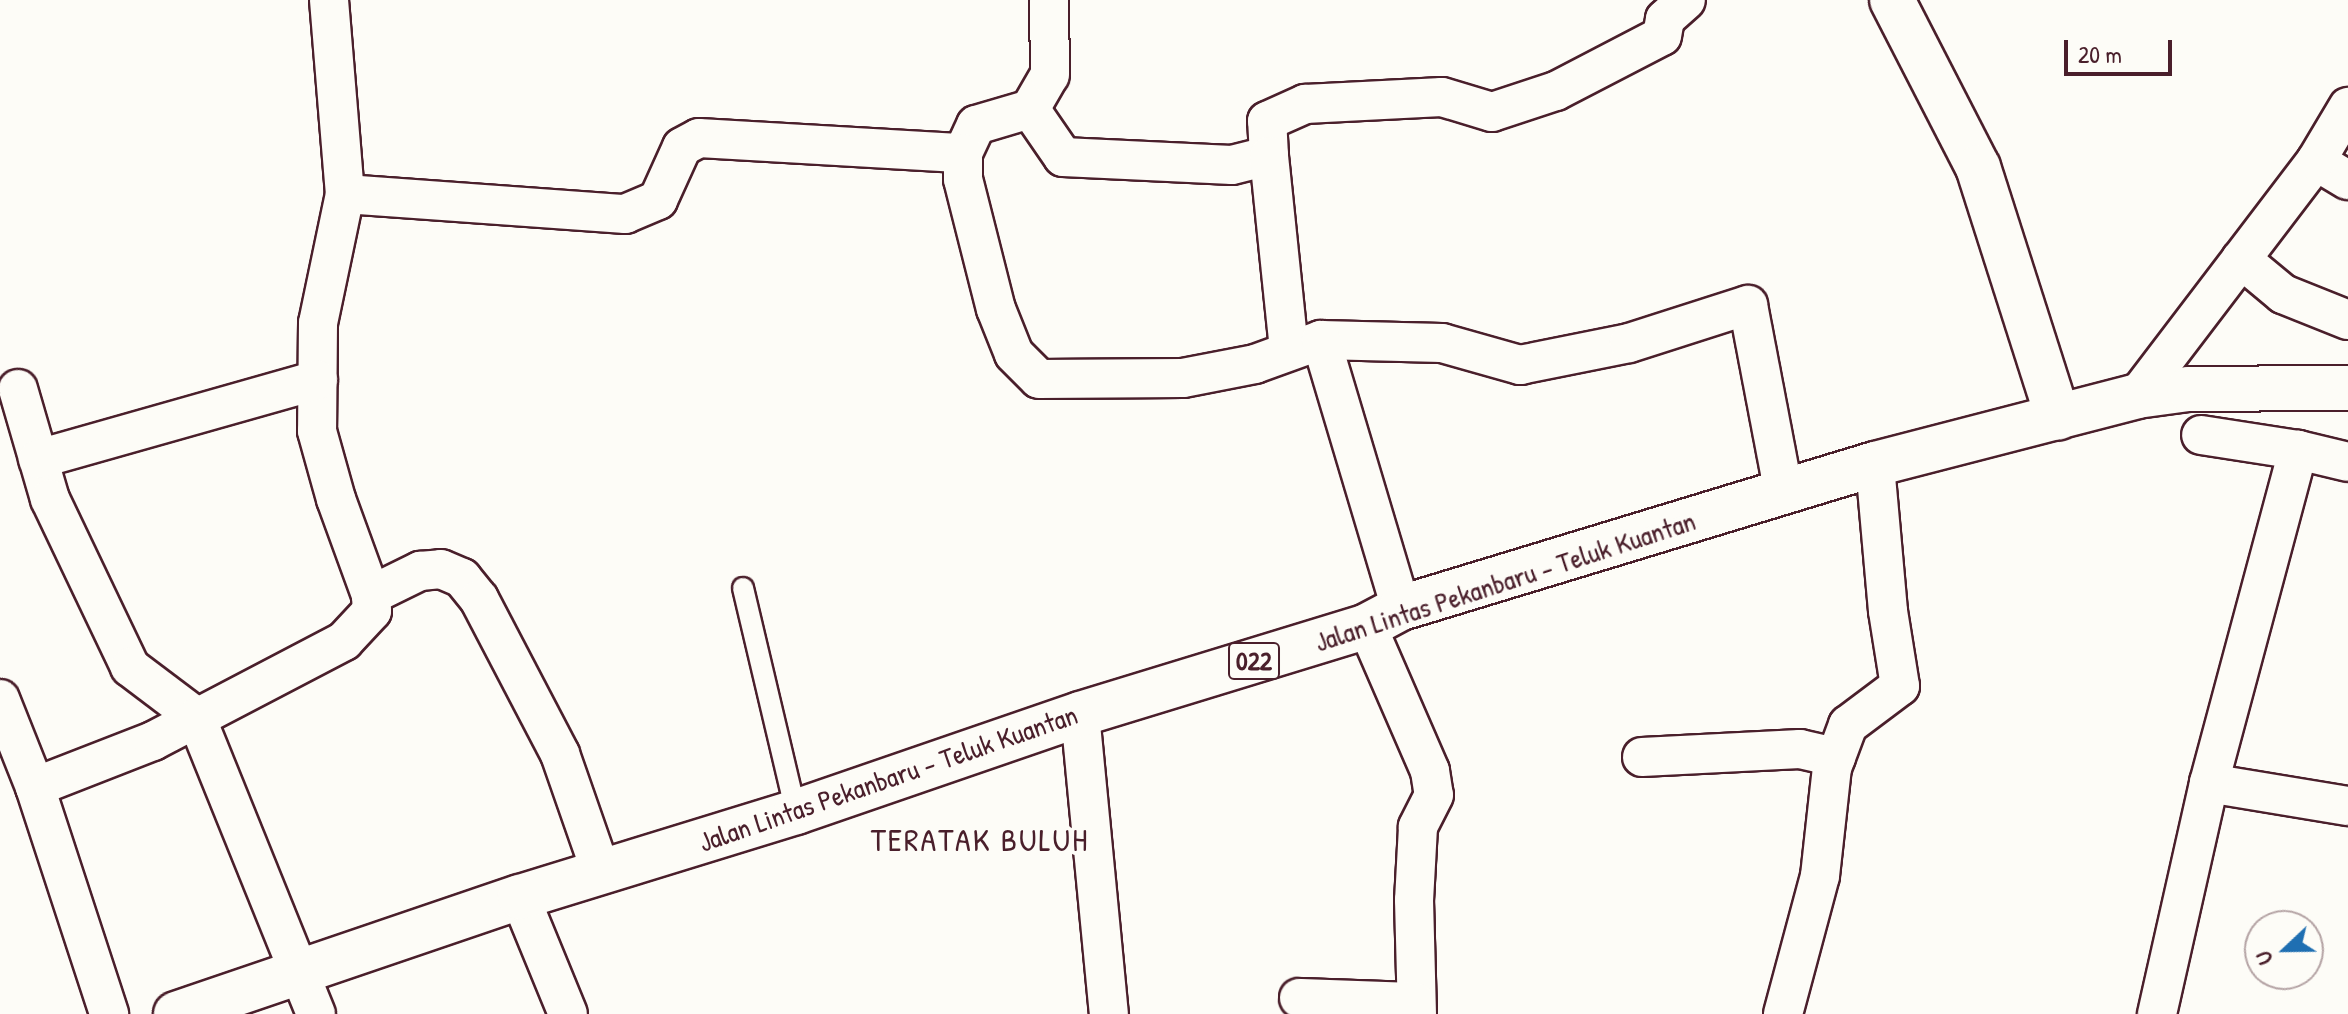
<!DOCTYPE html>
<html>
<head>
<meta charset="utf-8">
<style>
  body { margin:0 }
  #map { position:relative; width:2348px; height:1014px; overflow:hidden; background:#fdfcf7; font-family:"Patrick Hand",sans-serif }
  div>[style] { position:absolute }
  .roads { filter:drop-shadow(2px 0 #4a1f2b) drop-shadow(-2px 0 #4a1f2b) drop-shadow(0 2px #4a1f2b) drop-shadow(0 -2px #4a1f2b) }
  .lane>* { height:20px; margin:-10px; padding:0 10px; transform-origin:10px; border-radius:10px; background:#fdfcf7 }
  .street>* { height:38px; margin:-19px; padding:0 19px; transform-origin:19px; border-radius:19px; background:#fdfcf7 }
  .secondary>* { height:44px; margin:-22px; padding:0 22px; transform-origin:22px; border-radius:22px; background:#fdfcf7 }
  .highway>* { height:44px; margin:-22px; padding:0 22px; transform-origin:22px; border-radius:22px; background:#fdfcf7 }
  span { translate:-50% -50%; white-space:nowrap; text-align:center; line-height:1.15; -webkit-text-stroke:8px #fdfcf7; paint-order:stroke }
  .shield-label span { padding:2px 6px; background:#fdfcf7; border:2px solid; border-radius:6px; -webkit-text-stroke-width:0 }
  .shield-label { font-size:26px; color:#4a1f2b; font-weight:700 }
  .street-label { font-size:28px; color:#4a1f2b }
  .quarter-label { font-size:32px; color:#4a1f2b; letter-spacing:2px }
  .north { position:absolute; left:2244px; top:910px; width:80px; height:80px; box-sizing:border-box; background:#fdfcf7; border:2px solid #b5a4a5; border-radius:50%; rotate:248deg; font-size:22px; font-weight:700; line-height:32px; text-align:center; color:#4a1f2b }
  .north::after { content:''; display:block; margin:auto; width:28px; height:36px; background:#1f6fb2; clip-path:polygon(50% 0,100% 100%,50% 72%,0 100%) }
  .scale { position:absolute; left:2064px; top:40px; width:108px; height:36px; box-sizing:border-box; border:4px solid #4a1f2b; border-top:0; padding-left:10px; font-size:24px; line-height:28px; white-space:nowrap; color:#4a1f2b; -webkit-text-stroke:6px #fdfcf7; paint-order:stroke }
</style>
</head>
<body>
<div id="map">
  <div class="roads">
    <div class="lane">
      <i style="left:743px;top:588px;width:230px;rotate:76.7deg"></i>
    </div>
    <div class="street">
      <i style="left:329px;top:0;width:195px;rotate:85.3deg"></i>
      <i style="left:345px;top:194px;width:132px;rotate:101.8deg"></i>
      <i style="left:318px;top:323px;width:108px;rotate:90.5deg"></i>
      <i style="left:317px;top:431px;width:71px;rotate:74.4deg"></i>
      <i style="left:336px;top:499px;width:102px;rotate:70deg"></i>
      <i style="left:371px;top:595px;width:55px;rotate:-26.1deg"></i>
      <i style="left:420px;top:571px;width:21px;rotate:-5deg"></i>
      <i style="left:441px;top:569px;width:23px;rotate:23deg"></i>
      <i style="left:462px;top:578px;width:27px;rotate:51deg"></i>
      <i style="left:479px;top:599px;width:175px;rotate:62.4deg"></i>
      <i style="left:560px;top:754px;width:125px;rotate:70.8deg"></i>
      <i style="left:1030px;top:109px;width:58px;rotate:55.5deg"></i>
      <i style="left:1063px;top:157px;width:169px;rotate:2.7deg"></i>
      <i style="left:1232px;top:165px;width:38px;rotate:-14deg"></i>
      <i style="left:1269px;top:156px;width:35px;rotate:-93deg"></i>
      <i style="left:1267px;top:121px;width:42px;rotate:-24.1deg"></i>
      <i style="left:1305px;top:104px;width:137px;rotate:-2.9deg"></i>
      <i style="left:1442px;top:97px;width:52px;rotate:16.7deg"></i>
      <i style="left:1492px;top:112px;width:67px;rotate:-18.2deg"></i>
      <i style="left:1556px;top:91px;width:119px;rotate:-27.4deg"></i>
      <i style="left:1662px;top:36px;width:17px;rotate:-80deg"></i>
      <i style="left:1665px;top:19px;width:28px;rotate:-42deg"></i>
      <i style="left:963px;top:153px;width:31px;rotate:-65deg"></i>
      <i style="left:976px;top:125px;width:56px;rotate:-16.5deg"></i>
      <i style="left:1030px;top:109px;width:39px;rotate:-60deg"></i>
      <i style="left:1050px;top:75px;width:75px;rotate:-90.8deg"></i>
      <i style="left:1269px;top:156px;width:193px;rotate:84.1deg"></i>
      <i style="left:2316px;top:161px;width:37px;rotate:31deg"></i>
      <i style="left:345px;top:194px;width:281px;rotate:4.1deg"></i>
      <i style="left:625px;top:214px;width:36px;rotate:-23deg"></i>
      <i style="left:658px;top:200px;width:58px;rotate:-65.6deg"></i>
      <i style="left:682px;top:147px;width:19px;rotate:-28deg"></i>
      <i style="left:699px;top:138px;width:264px;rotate:3.3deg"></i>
      <i style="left:963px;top:153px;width:26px;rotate:90deg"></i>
      <i style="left:963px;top:179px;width:134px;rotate:75.8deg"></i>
      <i style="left:996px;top:309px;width:48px;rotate:68.2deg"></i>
      <i style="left:1014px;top:354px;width:35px;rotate:45deg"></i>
      <i style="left:1039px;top:379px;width:144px;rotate:-0.4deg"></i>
      <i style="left:1183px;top:378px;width:73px;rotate:-11deg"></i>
      <i style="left:1255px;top:364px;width:70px;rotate:-20deg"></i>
      <i style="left:1321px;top:340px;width:121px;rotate:1.4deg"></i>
      <i style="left:1442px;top:343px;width:81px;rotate:15.8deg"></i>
      <i style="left:1520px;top:365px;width:111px;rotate:-11.4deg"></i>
      <i style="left:1629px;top:343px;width:125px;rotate:-17.7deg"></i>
      <i style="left:1748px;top:305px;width:192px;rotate:79.2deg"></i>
      <i style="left:2241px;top:259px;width:55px;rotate:39.8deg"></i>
      <i style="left:2283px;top:294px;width:70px;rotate:21.8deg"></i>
      <i style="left:1321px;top:340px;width:280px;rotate:73.4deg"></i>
      <i style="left:18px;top:389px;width:115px;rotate:73.8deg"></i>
      <i style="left:50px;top:499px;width:186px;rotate:64.5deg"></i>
      <i style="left:130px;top:667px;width:83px;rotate:37.1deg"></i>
      <i style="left:196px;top:717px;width:320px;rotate:68deg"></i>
      <i style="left:2137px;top:396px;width:295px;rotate:-52.7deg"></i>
      <i style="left:2316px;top:161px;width:63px;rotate:-59.3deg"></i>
      <i style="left:2298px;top:450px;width:51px;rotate:13.5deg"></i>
      <i style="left:38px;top:459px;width:291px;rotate:-15.8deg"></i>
      <i style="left:1367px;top:626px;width:158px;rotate:66.5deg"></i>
      <i style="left:1430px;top:771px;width:24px;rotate:81deg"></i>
      <i style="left:1434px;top:795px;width:36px;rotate:117deg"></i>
      <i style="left:1418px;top:827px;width:73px;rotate:93.1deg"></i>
      <i style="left:1414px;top:900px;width:114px;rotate:88.5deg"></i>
      <i style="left:0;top:699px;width:95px;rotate:68.3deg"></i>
      <i style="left:35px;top:787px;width:239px;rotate:71.9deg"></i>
      <i style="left:1080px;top:714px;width:301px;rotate:84.5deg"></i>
      <i style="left:1642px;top:757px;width:158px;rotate:-2.9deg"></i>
      <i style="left:1800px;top:749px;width:37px;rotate:13deg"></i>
      <i style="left:2209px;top:783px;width:141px;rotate:9.4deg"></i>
      <i style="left:35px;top:787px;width:127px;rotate:-21.3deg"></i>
      <i style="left:153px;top:741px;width:216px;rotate:-27.6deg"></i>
      <i style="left:344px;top:641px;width:41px;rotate:-47deg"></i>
      <i style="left:372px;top:611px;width:16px;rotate:-94deg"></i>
      <i style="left:520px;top:897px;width:126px;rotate:67.7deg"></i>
      <i style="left:1299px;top:998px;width:116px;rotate:2deg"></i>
      <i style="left:1783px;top:1014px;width:143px;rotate:-75deg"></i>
      <i style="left:1820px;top:876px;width:109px;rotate:-83.7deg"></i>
      <i style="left:1832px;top:768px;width:46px;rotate:-69.6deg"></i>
      <i style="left:1848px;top:725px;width:65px;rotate:-36.9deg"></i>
      <i style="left:1900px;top:686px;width:76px;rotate:-99.1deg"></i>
      <i style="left:1888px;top:611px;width:148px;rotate:-95.1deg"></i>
      <i style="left:2157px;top:1014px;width:237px;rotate:-77.3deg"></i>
      <i style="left:2209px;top:783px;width:345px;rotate:-75deg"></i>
      <i style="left:2298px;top:450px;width:98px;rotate:-171.2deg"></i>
    </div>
    <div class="secondary">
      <i style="left:1892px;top:0;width:188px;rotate:62.8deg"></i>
      <i style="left:1978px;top:167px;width:263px;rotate:72.3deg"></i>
    </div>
    <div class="highway">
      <i style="left:176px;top:1014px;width:363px;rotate:-18.8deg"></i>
      <i style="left:520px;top:897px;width:289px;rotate:-17.1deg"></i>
      <i style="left:796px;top:812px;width:300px;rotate:-19deg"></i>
      <i style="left:1080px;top:714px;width:300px;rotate:-17deg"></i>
      <i style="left:1367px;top:626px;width:38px;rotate:-28deg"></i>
      <i style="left:1401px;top:608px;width:495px;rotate:-16.9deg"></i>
      <i style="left:1875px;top:464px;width:271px;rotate:-14.5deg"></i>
      <i style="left:2137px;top:396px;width:52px;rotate:-7.7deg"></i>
      <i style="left:2189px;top:389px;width:159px;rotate:-0.4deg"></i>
    </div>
  </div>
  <div class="shield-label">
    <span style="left:1254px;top:661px">022</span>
  </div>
  <div class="street-label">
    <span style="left:1505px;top:581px;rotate:-18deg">Jalan Lintas Pekanbaru - Teluk Kuantan</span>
    <span style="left:888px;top:778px;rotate:-19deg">Jalan Lintas Pekanbaru - Teluk Kuantan</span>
  </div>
  <div class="quarter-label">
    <span style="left:980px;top:840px">TERATAK BULUH</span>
  </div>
  <div class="north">U</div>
  <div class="scale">20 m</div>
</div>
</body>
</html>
